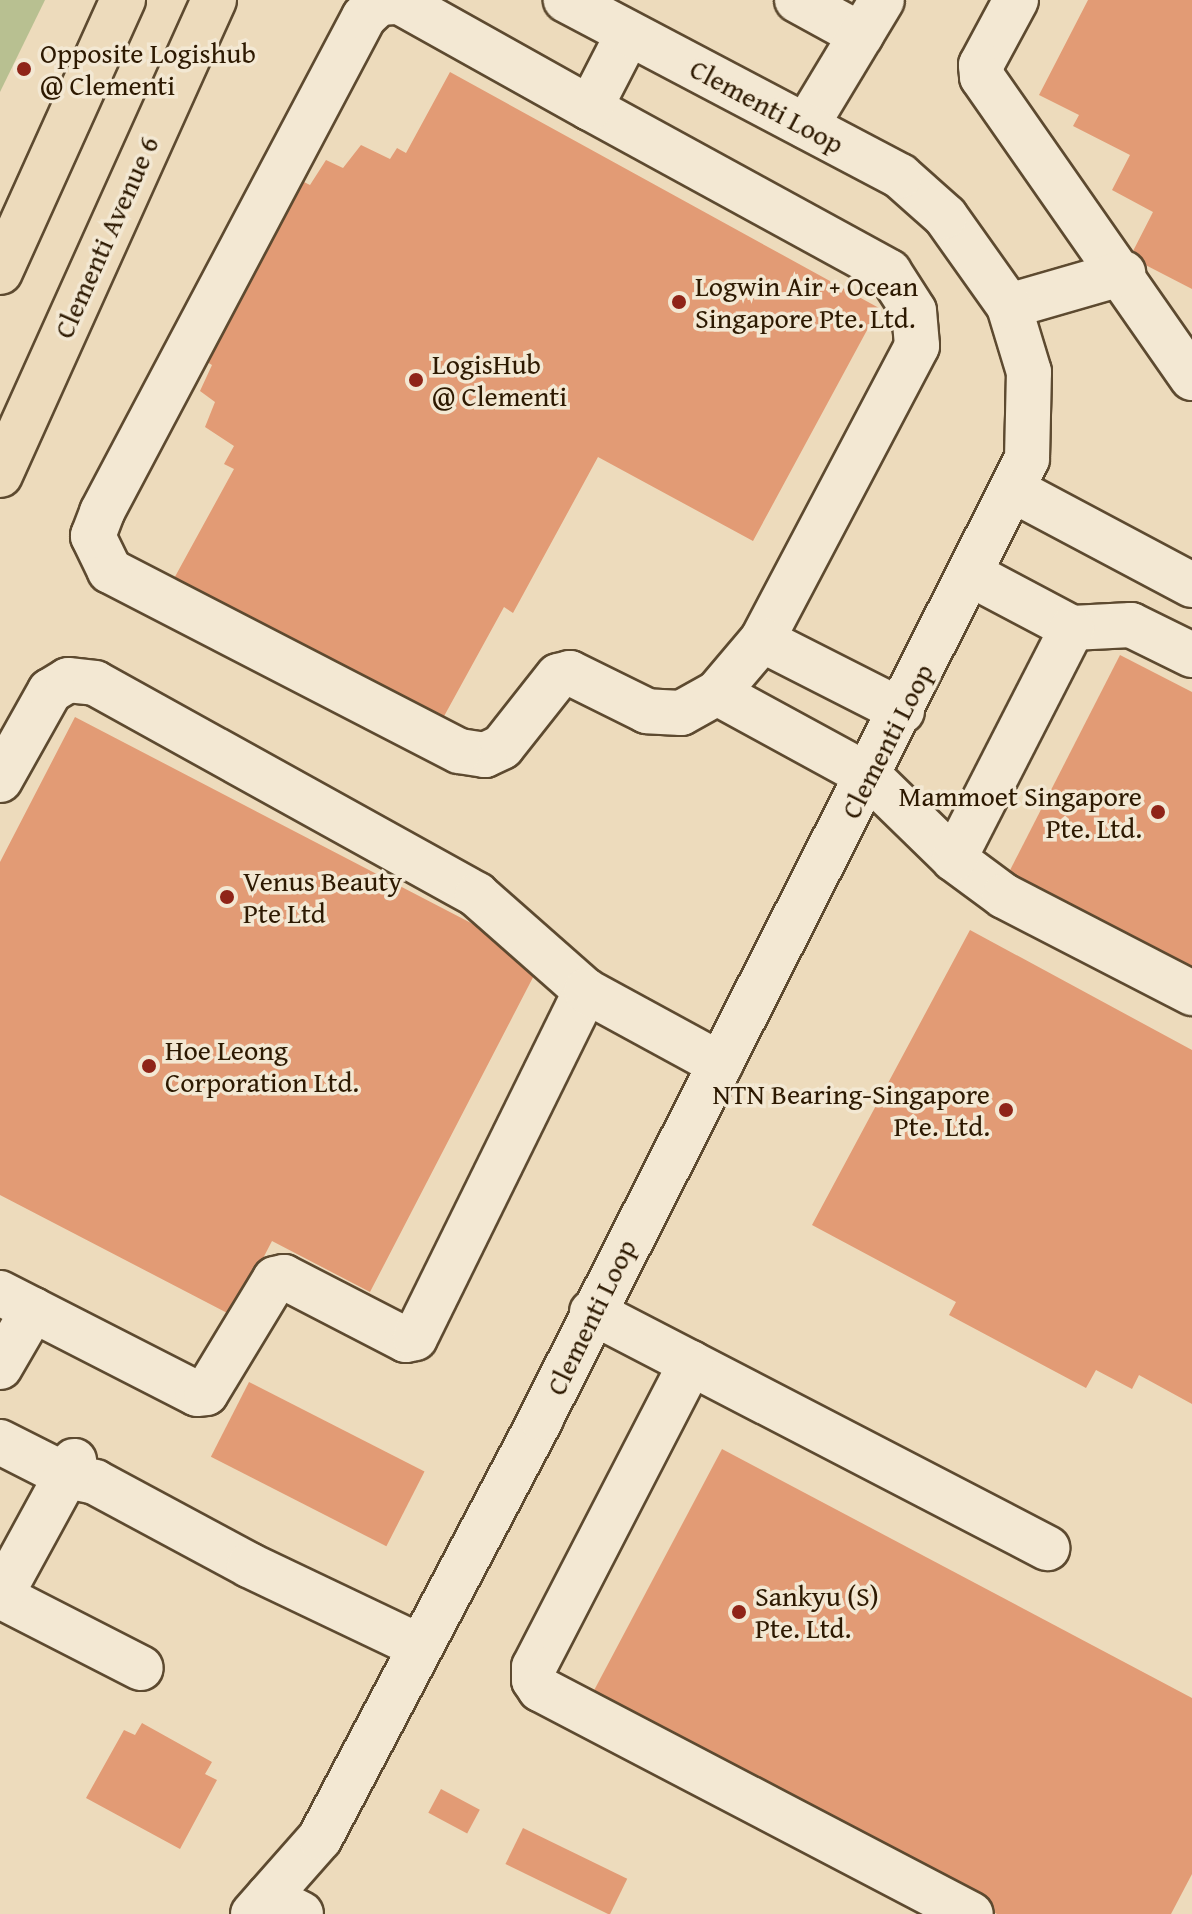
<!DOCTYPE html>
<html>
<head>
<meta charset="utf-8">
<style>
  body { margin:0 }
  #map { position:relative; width:1192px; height:1914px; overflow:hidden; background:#eddbbc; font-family:"Gentium Book Plus",serif }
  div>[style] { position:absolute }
  .green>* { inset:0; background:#b8c091 }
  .building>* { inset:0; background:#e29b75; transform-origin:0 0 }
  .roads { filter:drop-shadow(2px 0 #5d4a30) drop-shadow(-2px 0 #5d4a30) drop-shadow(0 2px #5d4a30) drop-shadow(0 -2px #5d4a30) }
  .minor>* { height:44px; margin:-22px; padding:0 22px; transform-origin:22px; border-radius:22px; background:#f3e8d3 }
  .major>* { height:44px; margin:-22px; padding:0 22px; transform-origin:22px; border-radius:22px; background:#eddbbc }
  .dots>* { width:22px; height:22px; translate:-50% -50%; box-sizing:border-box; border:4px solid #f3e8d3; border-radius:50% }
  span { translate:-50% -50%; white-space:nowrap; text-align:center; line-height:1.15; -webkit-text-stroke:7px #f3e8d3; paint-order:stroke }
  .poi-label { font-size:28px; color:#2d1901 }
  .left { translate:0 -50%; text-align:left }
  .right { translate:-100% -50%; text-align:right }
  .street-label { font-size:28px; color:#2d1901 }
</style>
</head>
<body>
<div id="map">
  <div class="green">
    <i style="clip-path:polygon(0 0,45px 0,0 92px)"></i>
  </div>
  <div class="building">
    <i style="clip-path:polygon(1088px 0,1192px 0,1192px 289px,1130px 257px,1153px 212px,1112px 190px,1130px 155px,1073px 126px,1079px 115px,1039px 95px)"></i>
    <i style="clip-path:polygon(450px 72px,879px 308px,753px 541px,598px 457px,513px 613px,504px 607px,437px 729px,171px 584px,234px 469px,224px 464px,234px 446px,205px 427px,215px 402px,200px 391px,212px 365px,202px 359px,300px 180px,310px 185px,326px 160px,343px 168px,361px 145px,390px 159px,397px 148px,406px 153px)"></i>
    <i style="clip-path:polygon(1120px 655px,1192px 692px,1192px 976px,1005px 880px)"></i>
    <i style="clip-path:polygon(75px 717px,542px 960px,370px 1292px,272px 1241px,233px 1316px,0 1195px,0 862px)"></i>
    <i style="clip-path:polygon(970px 930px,1192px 1050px,1192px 1404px,1139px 1375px,1132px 1389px,1096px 1370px,1086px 1388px,949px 1315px,956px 1302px,812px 1225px)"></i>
    <i style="left:249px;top:1382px;width:197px;height:84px;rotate:27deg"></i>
    <i style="clip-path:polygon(722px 1449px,1192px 1698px,1192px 1874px,1171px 1914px,997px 1914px,590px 1698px)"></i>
    <i style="clip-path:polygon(142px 1723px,212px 1762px,205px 1774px,217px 1780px,180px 1849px,86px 1798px,124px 1730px,135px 1735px)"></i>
    <i style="left:441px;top:1789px;width:44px;height:27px;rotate:28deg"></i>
    <i style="left:523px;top:1828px;width:116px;height:40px;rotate:26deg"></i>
  </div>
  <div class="roads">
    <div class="minor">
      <i style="left:797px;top:0;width:73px;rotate:28.7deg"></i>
      <i style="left:1016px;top:0;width:74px;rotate:118.3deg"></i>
      <i style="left:981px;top:65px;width:12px;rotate:85deg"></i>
      <i style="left:982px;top:77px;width:367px;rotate:55.1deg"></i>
      <i style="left:590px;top:108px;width:341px;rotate:28.7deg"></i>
      <i style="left:889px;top:272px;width:46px;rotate:57.3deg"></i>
      <i style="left:914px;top:311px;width:35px;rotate:85deg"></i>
      <i style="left:917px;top:346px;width:332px;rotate:117.8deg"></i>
      <i style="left:762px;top:640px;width:70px;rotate:130.3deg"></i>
      <i style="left:717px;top:693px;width:41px;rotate:150.9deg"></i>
      <i style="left:681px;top:713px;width:34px;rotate:-177deg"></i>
      <i style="left:647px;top:711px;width:86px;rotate:-153.7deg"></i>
      <i style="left:570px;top:673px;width:12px;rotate:166deg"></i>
      <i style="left:558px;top:676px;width:90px;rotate:128.3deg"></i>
      <i style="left:502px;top:747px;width:19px;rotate:155deg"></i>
      <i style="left:485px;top:755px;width:26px;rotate:-171deg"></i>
      <i style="left:459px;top:751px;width:393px;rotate:-152.7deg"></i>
      <i style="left:110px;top:571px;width:39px;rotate:-116deg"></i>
      <i style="left:93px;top:536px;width:26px;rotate:-69deg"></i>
      <i style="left:102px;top:512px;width:560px;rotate:-62.11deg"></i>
      <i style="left:364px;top:17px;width:21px;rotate:-43deg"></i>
      <i style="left:379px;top:3px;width:21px;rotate:-3deg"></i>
      <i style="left:400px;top:2px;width:218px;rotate:29.2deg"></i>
      <i style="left:590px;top:108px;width:83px;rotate:-62.8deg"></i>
      <i style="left:806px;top:126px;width:147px;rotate:-58.9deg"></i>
      <i style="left:1009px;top:306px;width:119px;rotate:-16.1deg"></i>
      <i style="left:1015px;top:491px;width:200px;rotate:28deg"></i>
      <i style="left:972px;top:575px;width:113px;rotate:27.9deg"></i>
      <i style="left:1072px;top:628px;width:59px;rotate:-2.9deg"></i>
      <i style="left:1131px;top:625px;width:68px;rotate:26.2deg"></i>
      <i style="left:762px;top:640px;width:157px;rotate:26.9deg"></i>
      <i style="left:717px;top:693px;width:173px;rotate:28.6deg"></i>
      <i style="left:869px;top:776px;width:119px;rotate:44.3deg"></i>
      <i style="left:954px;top:859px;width:62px;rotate:36.5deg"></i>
      <i style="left:1004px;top:896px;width:212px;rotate:27.3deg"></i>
      <i style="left:0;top:780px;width:102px;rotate:-60.7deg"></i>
      <i style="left:50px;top:691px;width:21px;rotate:-31deg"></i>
      <i style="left:68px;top:680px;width:27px;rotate:6deg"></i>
      <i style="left:95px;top:683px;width:437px;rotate:29deg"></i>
      <i style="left:477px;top:895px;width:145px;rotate:41.4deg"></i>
      <i style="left:954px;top:859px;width:259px;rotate:-62.9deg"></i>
      <i style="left:0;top:1293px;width:221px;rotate:27.1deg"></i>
      <i style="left:197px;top:1394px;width:9px;rotate:-6deg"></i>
      <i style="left:206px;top:1393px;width:133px;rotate:-58.8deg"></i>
      <i style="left:275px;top:1279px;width:9px;rotate:-13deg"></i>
      <i style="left:284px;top:1277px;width:137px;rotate:27.3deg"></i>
      <i style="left:406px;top:1340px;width:9px;rotate:-13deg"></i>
      <i style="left:415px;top:1338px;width:387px;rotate:-63.8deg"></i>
      <i style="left:586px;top:991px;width:153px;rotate:28.6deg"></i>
      <i style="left:592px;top:1312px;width:513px;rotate:27.41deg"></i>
      <i style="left:691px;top:1363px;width:342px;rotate:117.3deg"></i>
      <i style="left:534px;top:1667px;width:13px;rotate:90deg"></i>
      <i style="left:534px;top:1680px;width:11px;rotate:56deg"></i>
      <i style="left:540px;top:1689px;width:486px;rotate:27.6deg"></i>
      <i style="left:0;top:1367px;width:66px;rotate:-59.9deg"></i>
      <i style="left:0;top:1442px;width:75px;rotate:26.9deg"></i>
      <i style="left:67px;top:1476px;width:29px;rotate:12deg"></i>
      <i style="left:95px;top:1482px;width:175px;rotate:28.3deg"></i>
      <i style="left:249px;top:1565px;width:188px;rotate:25.5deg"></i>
      <i style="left:0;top:1596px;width:158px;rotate:27.1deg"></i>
      <i style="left:0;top:1597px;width:155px;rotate:-61.4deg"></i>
      <i style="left:268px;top:1897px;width:37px;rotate:27deg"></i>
      <i style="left:253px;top:1914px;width:101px;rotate:-48.6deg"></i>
      <i style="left:320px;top:1838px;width:475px;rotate:-62.2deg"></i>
      <i style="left:541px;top:1418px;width:1075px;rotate:-63.13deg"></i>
      <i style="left:1027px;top:459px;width:87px;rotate:-88.7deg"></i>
      <i style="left:1029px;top:372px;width:69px;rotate:-106.9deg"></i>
      <i style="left:1009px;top:306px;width:110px;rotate:-125.4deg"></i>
      <i style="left:945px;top:216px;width:60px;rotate:-138.4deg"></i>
      <i style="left:900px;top:176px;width:378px;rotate:-152.2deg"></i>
    </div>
    <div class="major">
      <i style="left:0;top:272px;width:299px;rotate:-65.7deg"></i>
      <i style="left:0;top:475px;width:521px;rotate:-65.75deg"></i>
    </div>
  </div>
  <div class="dots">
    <i style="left:24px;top:69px;background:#8f2418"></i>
    <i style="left:679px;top:302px;background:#8f2418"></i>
    <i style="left:416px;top:380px;background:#8f2418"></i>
    <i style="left:1158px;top:812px;background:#8f2418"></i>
    <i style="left:227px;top:897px;background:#8f2418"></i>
    <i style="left:149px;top:1066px;background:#8f2418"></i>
    <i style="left:1006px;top:1110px;background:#8f2418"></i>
    <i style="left:739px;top:1612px;background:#8f2418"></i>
  </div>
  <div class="poi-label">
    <span class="left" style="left:40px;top:69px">Opposite Logishub<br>@ Clementi</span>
    <span class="left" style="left:695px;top:302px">Logwin Air + Ocean<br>Singapore Pte. Ltd.</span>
    <span class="left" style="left:432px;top:380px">LogisHub<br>@ Clementi</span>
    <span class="right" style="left:1142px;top:812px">Mammoet Singapore<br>Pte. Ltd.</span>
    <span class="left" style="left:243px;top:897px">Venus Beauty<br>Pte Ltd</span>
    <span class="left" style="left:165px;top:1066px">Hoe Leong<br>Corporation Ltd.</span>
    <span class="right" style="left:990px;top:1110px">NTN Bearing-Singapore<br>Pte. Ltd.</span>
    <span class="left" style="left:755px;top:1612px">Sankyu (S)<br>Pte. Ltd.</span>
  </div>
  <div class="street-label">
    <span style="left:767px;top:106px;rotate:28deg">Clementi Loop</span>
    <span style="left:106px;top:237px;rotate:-66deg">Clementi Avenue 6</span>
    <span style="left:887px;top:741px;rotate:-63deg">Clementi Loop</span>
    <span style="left:591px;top:1317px;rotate:-64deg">Clementi Loop</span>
  </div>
</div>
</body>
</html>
